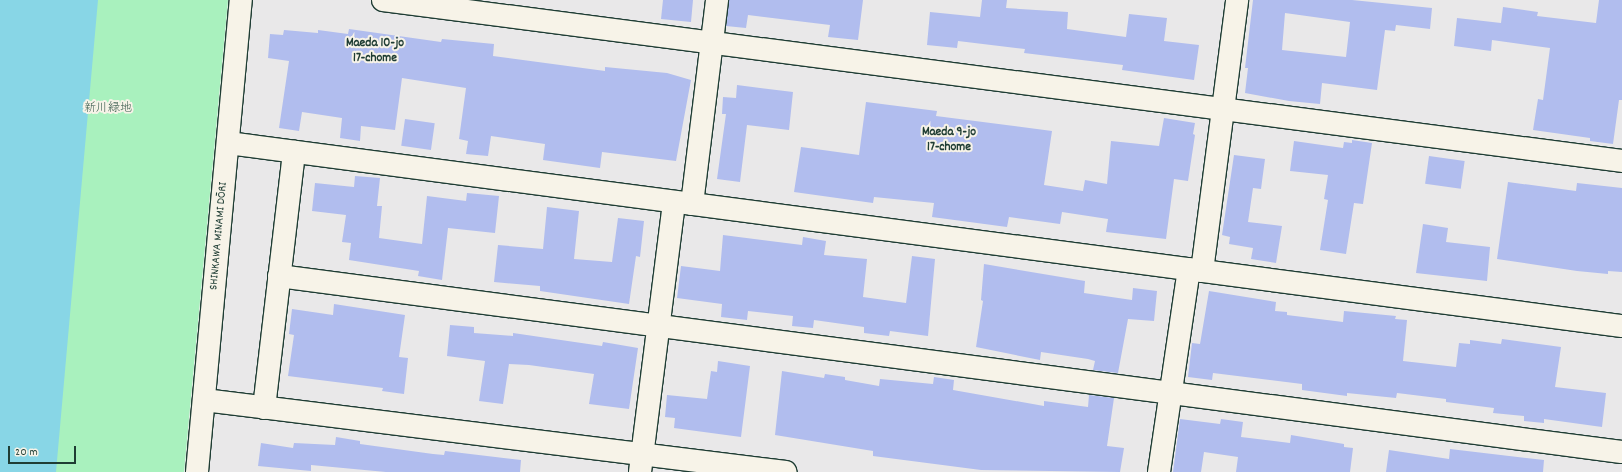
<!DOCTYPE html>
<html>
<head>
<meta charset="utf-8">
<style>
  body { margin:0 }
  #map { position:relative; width:1622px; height:472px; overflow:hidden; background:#e9e8e9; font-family:Dekko,"Klee One",sans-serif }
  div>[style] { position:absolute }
  .green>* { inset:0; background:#a9f1be }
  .water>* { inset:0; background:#88d6e6 }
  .building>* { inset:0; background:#b1bdee; transform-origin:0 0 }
  .roads { filter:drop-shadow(1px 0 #1f3d34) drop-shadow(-1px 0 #1f3d34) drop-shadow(0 1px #1f3d34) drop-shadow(0 -1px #1f3d34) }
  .street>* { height:22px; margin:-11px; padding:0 11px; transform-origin:11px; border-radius:11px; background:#f7f3e8 }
  .secondary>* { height:22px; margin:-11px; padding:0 11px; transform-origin:11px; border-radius:11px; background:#f7f3e8 }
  span { translate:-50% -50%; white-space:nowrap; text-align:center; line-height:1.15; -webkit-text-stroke:4px #f7f3e8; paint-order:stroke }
  .park-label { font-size:12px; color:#345849 }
  .street-label { font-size:12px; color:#1f3d34 }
  .neighbourhood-label { font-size:13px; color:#1f3d34; font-weight:700 }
  .scale { position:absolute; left:8px; top:446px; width:68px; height:18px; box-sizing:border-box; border:2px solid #1f3d34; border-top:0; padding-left:5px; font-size:12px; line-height:14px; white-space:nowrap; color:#1f3d34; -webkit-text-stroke:3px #f7f3e8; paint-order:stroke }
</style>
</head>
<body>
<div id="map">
  <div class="green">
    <i style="clip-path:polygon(0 0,228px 0,184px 472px,0 472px)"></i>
  </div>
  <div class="water">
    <i style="clip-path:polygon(0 0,98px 0,56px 472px,0 472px)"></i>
  </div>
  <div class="building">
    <i style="clip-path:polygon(663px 0,693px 0,691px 22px,661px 19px)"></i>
    <i style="clip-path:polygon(729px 0,863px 0,858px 40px,828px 37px,830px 25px,748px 15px,746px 28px,726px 26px)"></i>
    <i style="clip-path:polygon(982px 0,1007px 0,1006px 8px,1068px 12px,1067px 29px,1126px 37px,1129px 14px,1167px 18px,1164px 41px,1199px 45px,1194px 80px,1122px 70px,1123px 65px,1024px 53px,1025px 49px,958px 41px,957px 48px,927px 45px,930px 12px,980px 17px)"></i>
    <i style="clip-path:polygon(evenodd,1253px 0,1352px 0,1432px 8px,1430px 29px,1396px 25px,1395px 31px,1385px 30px,1377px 90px,1322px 83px,1320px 104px,1289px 101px,1245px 93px,1248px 68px,1245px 68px,1253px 0,1285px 13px,1350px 22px,1346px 57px,1282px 50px,1285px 13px)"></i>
    <i style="clip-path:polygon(1599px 0,1622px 0,1622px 100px,1619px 100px,1613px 144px,1590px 141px,1590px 138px,1533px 130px,1538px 99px,1543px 100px,1550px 48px,1492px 40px,1491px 51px,1454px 46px,1457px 18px,1501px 23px,1503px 7px,1538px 12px,1537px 16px,1596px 23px)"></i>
    <i style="clip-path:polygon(349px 29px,441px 42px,442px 39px,494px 44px,493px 56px,605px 71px,605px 67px,667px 73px,691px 80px,676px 161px,602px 152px,600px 168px,543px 160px,545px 144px,491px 136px,488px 156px,466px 154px,468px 141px,459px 139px,466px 88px,402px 78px,395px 130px,361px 126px,360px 141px,340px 138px,342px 118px,302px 112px,299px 131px,279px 128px,289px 61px,268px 58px,270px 34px,283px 35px,284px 30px,318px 33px,318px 30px,348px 34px)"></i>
    <i style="clip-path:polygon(737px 85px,793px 92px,789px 130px,747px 125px,740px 182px,717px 179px,726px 114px,722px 114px,723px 97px,736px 98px)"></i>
    <i style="clip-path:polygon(866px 102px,937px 111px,936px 116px,1052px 131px,1044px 185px,1083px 191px,1085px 180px,1107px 184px,1111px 141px,1159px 146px,1164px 118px,1195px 123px,1193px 134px,1195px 135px,1188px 181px,1174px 179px,1166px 239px,1106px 232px,1108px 219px,1062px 212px,1060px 224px,1009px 217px,1007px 227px,932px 217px,934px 203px,874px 197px,873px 203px,794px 192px,801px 147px,859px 155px)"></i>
    <i style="left:405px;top:119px;width:30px;height:27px;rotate:8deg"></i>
    <i style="clip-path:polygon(1352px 140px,1372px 143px,1363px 204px,1354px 203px,1346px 254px,1320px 250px,1328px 200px,1324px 199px,1328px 175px,1290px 171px,1294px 141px,1343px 148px,1344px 142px,1352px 143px)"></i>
    <i style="clip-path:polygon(1234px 155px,1265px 159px,1261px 189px,1253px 188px,1248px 222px,1282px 226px,1276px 263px,1251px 259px,1253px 248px,1229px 244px,1230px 237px,1222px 235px)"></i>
    <i style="left:1429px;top:156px;width:36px;height:28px;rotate:8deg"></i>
    <i style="clip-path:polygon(355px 176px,380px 178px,377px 206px,382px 206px,379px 238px,422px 244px,427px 196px,466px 201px,467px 193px,499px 196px,495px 233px,448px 228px,442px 280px,418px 276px,419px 271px,349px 260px,351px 243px,342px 242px,346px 215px,312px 211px,315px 183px,354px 187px)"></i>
    <i style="clip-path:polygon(1508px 182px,1576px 191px,1577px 183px,1622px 188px,1622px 272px,1608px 271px,1608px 274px,1577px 271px,1497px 259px)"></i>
    <i style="clip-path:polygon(547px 207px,579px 211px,574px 259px,612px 262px,618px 218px,644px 221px,640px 257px,636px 256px,629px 304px,540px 291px,540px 286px,494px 282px,498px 245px,543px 249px)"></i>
    <i style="clip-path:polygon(1423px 224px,1448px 228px,1446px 242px,1490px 247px,1487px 281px,1416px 273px)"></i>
    <i style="clip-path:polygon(723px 235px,802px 245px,803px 237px,826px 241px,824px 255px,867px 259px,863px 297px,906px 303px,912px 256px,935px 259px,928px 336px,890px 331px,889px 336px,864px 333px,864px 327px,814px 320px,813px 328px,792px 326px,793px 316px,748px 311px,747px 320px,721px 317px,722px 304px,677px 298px,681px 266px,720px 271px)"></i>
    <i style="clip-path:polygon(984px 264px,1085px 281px,1084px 293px,1132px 300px,1133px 288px,1157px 291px,1154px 321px,1128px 319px,1118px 373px,1093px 370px,1095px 361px,1088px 359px,1041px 352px,1040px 360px,976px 347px,983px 301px,981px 300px)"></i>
    <i style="clip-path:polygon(1209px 291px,1276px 302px,1275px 311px,1287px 312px,1287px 315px,1343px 322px,1344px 311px,1396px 316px,1395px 319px,1407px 320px,1403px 361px,1456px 367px,1459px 343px,1470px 344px,1470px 340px,1501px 344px,1502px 339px,1561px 347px,1555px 387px,1606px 393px,1602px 427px,1544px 419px,1544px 423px,1524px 421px,1524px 416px,1493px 413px,1494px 408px,1446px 402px,1446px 399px,1397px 393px,1396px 398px,1347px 393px,1347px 396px,1302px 390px,1302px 384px,1213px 373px,1212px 380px,1188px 377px,1192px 343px,1200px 344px)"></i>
    <i style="clip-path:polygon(334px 304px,405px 315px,399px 357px,408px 358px,404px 394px,382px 391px,383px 388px,288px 376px,294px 335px,289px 334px,292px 309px,333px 315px)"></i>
    <i style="clip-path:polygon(450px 325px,474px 327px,474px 333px,513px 336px,513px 333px,602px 346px,603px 342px,638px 348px,629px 409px,589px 404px,594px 374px,529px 365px,509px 364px,503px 404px,479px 401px,485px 361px,447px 356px)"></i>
    <i style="clip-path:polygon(718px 361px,750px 366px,741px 437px,674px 428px,675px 418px,665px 417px,667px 395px,707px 399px,711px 371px,717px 372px)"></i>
    <i style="clip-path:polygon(782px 371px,824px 378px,825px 374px,845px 377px,845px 380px,879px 386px,880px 379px,933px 384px,934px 377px,954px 380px,953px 390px,1044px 406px,1044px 401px,1088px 407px,1089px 395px,1114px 398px,1107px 446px,1124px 448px,1120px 472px,981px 470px,873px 456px,873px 451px,775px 435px)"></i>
    <i style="clip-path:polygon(1180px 419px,1220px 424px,1221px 419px,1243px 422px,1241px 437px,1290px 443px,1291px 435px,1344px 444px,1344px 447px,1353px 448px,1350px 472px,1236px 472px,1238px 457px,1204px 452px,1201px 472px,1173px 472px)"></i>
    <i style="clip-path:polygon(336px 437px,360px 441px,360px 444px,433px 454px,444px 455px,445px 451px,521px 460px,520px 472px,386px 472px,311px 465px,311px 471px,258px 466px,261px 443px,293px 448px,294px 443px,335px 445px)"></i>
    <i style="clip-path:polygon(1450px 449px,1544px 460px,1543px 472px,1386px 472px,1389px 450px,1449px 459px)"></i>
  </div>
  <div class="roads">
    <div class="street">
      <i style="left:383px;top:0;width:1249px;rotate:7.4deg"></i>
      <i style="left:228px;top:143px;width:1406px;rotate:7.48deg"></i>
      <i style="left:692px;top:204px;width:206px;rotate:-83deg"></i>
      <i style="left:1202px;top:271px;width:273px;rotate:-82.6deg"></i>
      <i style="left:279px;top:276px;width:1354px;rotate:7.47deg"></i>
      <i style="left:204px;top:400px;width:586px;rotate:7.05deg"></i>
      <i style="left:264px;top:408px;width:258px;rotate:-83.3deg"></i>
      <i style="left:640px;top:472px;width:272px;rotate:-82.8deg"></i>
      <i style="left:1159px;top:472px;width:205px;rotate:-81.6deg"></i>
    </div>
    <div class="secondary">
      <i style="left:197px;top:472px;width:474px;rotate:-84.7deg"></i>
    </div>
  </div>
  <div class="park-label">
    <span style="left:108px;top:109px">新川緑地</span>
  </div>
  <div class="street-label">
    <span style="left:219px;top:236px;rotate:-85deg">SHINKAWA MINAMI DŌRI</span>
  </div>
  <div class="neighbourhood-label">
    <span style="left:375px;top:52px">Maeda 10-jo<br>17-chome</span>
    <span style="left:949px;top:141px">Maeda 9-jo<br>17-chome</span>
  </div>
  <div class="scale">20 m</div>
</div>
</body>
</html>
